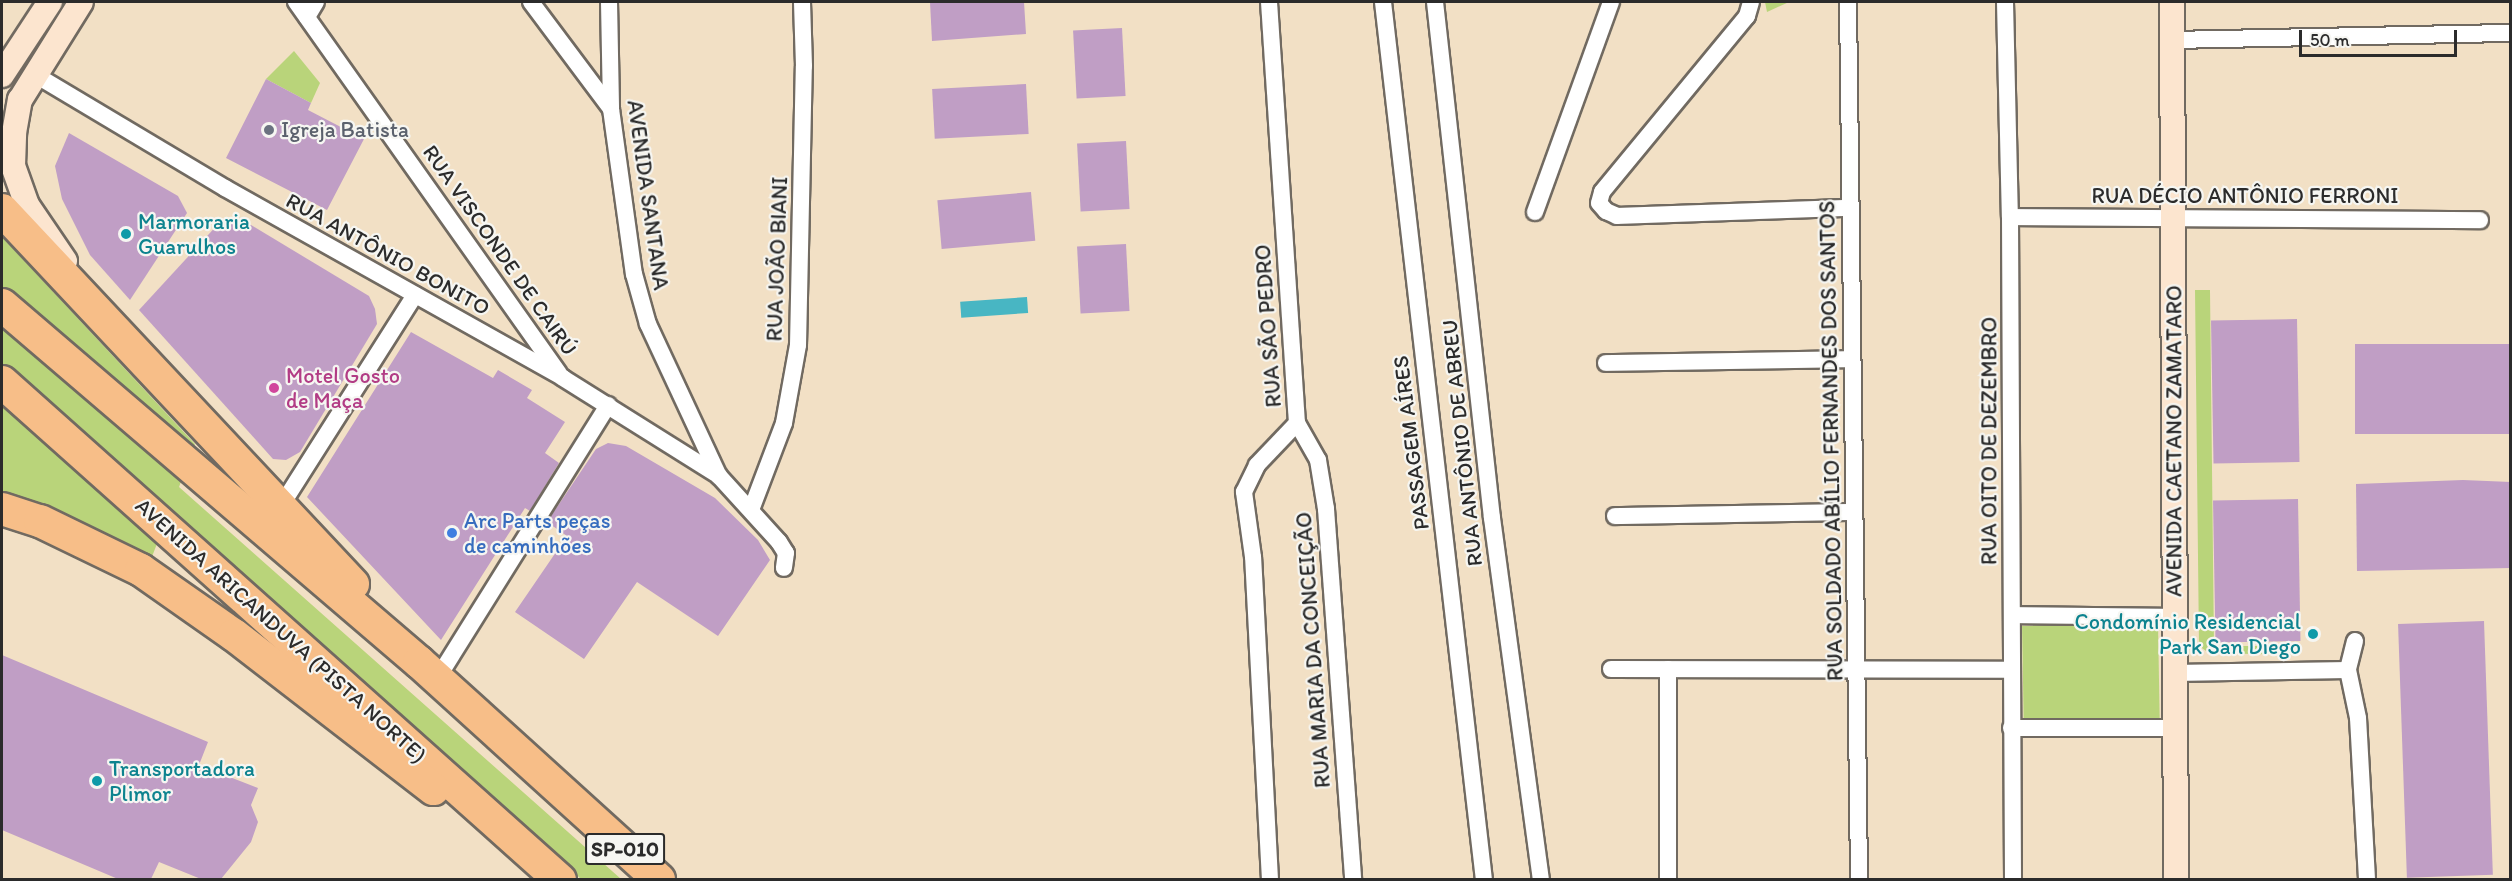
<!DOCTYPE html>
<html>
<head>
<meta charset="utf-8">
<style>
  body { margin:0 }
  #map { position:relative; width:2512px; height:881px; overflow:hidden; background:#f2e0c5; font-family:Itim,sans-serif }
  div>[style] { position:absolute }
  .green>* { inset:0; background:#b9d47a; transform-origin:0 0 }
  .water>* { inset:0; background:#48b6c3; transform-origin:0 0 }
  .building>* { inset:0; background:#c09ec5; transform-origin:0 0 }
  .roads { filter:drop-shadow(2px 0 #716a61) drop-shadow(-2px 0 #716a61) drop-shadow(0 2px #716a61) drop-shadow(0 -2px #716a61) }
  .street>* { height:16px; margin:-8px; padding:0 8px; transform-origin:8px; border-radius:8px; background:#fff }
  .secondary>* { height:24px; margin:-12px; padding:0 12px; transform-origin:12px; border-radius:12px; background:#fce5cf }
  .highway>* { height:32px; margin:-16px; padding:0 16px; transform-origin:16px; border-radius:16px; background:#f7be88 }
  .dots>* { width:16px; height:16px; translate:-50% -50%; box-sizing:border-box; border:3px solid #f6f6f2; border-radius:50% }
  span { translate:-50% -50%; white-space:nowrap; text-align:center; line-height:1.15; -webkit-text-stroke:4.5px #f6f6f2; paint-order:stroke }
  .shield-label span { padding:2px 4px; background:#f6f6f2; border:2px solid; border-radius:4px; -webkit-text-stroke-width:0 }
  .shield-label { font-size:21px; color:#2b2b2b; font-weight:700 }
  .worship-label { font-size:22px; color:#5b616d }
  .left { translate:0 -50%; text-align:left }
  .street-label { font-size:22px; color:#2b2b2b }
  .culture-label { font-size:22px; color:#0d838f }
  .right { translate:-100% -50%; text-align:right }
  .hotel-label { font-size:22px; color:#b23c85 }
  .shop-label { font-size:22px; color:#366cbe }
  .frame { position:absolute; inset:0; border:3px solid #2b2b2b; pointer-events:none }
  .scale { position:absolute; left:2299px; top:30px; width:158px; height:27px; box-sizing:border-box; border:3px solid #2b2b2b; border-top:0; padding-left:8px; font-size:18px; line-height:21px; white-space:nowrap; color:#2b2b2b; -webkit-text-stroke:4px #f6f6f2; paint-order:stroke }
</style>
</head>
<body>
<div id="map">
  <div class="green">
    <i style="clip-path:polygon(1765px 2px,1789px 2px,1767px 12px)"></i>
    <i style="clip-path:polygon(294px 51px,320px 83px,311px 103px,266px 79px)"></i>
    <i style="clip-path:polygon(2px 237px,195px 444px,179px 487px,621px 879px,581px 879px,377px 693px,169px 512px,150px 562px,2px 499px)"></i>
    <i style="clip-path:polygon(2195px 290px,2210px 290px,2214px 646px,2295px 646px,2294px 655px,2209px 653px,2199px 646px)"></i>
    <i style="left:2158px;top:623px;width:96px;height:136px;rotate:89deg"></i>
  </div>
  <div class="water">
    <i style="left:1027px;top:297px;width:16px;height:67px;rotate:86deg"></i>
  </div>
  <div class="building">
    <i style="clip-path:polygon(930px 2px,1024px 2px,1026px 34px,932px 41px)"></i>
    <i style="left:1122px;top:28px;width:68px;height:49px;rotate:87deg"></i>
    <i style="clip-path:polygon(266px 79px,311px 103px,308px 110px,364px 139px,327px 210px,226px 158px)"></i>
    <i style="left:1026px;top:84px;width:50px;height:94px;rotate:87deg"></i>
    <i style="clip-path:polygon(69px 133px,178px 196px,187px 213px,130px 300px,90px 255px,62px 199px,55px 166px)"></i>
    <i style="left:1126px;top:141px;width:68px;height:49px;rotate:87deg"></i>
    <i style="left:1031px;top:192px;width:49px;height:94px;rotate:85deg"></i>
    <i style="clip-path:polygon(220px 222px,251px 225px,369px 296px,375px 309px,377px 324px,300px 452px,286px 460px,273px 459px,139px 310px)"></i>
    <i style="left:1126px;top:244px;width:67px;height:49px;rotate:87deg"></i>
    <i style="left:2297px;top:319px;width:143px;height:86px;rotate:89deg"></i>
    <i style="clip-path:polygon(411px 332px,493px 378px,498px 370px,532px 390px,527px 398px,565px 422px,545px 453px,559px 463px,530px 511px,525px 508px,441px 640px,307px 497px)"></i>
    <i style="left:2511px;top:344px;width:90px;height:156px;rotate:90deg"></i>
    <i style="clip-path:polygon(608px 443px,626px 446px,715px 498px,758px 540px,770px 560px,718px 636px,637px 582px,584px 659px,515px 612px,567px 536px,547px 522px,596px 449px)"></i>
    <i style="clip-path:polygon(2463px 480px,2511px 482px,2511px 568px,2357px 571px,2356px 484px)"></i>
    <i style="left:2298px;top:499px;width:142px;height:85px;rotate:89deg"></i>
    <i style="left:2484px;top:621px;width:254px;height:86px;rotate:88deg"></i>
    <i style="clip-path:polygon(2px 655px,208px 742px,199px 765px,258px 788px,251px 805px,258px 822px,251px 842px,221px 879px,201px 879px,159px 862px,151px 879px,118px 879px,2px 830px)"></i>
  </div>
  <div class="roads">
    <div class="street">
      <i style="left:296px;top:2px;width:455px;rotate:54.7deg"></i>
      <i style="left:531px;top:2px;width:134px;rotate:53.2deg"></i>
      <i style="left:609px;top:2px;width:107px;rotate:88.9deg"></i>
      <i style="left:611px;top:109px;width:167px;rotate:82.1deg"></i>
      <i style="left:634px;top:274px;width:52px;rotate:74.4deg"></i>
      <i style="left:648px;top:324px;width:168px;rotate:65deg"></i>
      <i style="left:719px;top:476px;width:89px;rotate:47.7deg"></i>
      <i style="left:779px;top:542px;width:13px;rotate:58deg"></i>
      <i style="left:786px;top:553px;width:15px;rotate:98deg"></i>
      <i style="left:1269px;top:2px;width:422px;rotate:86.2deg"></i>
      <i style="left:1297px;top:423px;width:43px;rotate:60.4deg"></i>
      <i style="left:1318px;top:460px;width:50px;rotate:80.7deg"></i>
      <i style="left:1326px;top:509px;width:372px;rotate:85.8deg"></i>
      <i style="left:1383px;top:2px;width:884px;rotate:83.44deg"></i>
      <i style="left:1435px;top:2px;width:519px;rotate:83.7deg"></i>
      <i style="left:1492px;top:518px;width:365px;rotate:82.3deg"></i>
      <i style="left:1751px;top:2px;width:15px;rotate:106deg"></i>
      <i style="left:1747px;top:16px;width:228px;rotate:129.5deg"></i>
      <i style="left:1602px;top:192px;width:11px;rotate:105deg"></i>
      <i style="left:1599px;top:203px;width:11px;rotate:49deg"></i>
      <i style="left:1606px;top:211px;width:12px;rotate:24deg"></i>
      <i style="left:1617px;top:216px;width:233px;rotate:-2deg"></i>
      <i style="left:1848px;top:2px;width:878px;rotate:89.28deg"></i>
      <i style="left:2005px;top:2px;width:215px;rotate:88.7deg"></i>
      <i style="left:2010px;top:217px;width:663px;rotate:89.74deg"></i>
      <i style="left:307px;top:17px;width:17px;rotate:-59deg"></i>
      <i style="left:2172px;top:40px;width:338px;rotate:-1.2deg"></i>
      <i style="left:34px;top:74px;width:222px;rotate:30.8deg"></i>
      <i style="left:225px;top:188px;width:388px;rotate:29.3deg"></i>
      <i style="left:563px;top:378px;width:184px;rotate:32.1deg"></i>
      <i style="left:1535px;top:212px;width:223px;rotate:-70.1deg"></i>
      <i style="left:2010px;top:217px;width:470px;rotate:0.4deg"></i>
      <i style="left:1606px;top:363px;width:246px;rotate:-0.9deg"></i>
      <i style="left:281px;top:506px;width:250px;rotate:-57.6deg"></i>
      <i style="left:751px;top:510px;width:93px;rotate:-69.2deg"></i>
      <i style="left:784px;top:423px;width:79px;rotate:-79.8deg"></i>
      <i style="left:798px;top:345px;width:279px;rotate:-88.8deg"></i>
      <i style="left:804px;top:66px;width:64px;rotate:-91.8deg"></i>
      <i style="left:1615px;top:516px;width:239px;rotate:-1deg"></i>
      <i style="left:2013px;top:615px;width:161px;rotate:0.7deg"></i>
      <i style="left:2355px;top:641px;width:30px;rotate:104deg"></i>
      <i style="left:2348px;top:670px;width:49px;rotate:78.2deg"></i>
      <i style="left:2358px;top:718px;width:162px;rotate:86.8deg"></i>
      <i style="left:1611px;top:669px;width:399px;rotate:0.1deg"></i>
      <i style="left:2174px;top:673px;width:174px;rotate:-1deg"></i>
      <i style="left:437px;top:679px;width:323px;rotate:-58deg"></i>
      <i style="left:2011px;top:728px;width:162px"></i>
      <i style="left:1270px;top:880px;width:323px;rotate:-93deg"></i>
      <i style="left:1253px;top:557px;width:66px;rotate:-97.9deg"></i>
      <i style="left:1244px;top:492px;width:30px;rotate:-64deg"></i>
      <i style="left:1257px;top:465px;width:58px;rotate:-46.4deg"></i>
      <i style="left:1668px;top:880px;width:211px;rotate:-90deg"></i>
    </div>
    <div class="secondary">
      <i style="left:2172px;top:2px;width:878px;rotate:89.74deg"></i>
      <i style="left:2px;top:75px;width:87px;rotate:-56.7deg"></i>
      <i style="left:65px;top:261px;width:68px;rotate:-124.2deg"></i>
      <i style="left:27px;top:205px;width:41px;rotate:-109.7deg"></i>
      <i style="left:13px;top:166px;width:33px;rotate:-88deg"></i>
      <i style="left:14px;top:133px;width:34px;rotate:-80deg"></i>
      <i style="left:20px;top:100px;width:115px;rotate:-58.1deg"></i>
    </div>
    <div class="highway">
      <i style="left:2px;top:210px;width:513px;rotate:46.82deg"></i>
      <i style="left:2px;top:305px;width:549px;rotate:40.57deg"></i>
      <i style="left:419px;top:662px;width:324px;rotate:42.2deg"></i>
      <i style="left:2px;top:382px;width:748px;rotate:41.75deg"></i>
      <i style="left:2px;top:509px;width:40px;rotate:18deg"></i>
      <i style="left:40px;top:521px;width:112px;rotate:25.9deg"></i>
      <i style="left:141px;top:570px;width:113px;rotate:35deg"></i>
      <i style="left:234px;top:635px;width:252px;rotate:37.7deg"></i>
    </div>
  </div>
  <div class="dots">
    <i style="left:269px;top:130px;background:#6b7280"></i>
    <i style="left:126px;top:234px;background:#0f9aa8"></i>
    <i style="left:274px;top:388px;background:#d1479c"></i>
    <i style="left:452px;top:533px;background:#3f7fe0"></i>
    <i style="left:2313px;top:634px;background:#0f9aa8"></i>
    <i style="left:97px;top:781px;background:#0f9aa8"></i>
  </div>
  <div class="shield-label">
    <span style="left:625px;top:849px">SP-010</span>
  </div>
  <div class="worship-label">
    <span class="left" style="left:281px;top:130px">Igreja Batista</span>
  </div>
  <div class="street-label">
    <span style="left:648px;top:195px;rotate:82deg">AVENIDA SANTANA</span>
    <span style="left:2245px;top:196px">RUA DÉCIO ANTÔNIO FERRONI</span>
    <span style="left:500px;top:250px;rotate:55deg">RUA VISCONDE DE CAIRÚ</span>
    <span style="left:388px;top:254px;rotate:29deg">RUA ANTÔNIO BONITO</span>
    <span style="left:777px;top:259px;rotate:-88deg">RUA JOÃO BIANI</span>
    <span style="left:1268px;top:326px;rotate:-94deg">RUA SÃO PEDRO</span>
    <span style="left:1831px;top:441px;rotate:-91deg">RUA SOLDADO ABÍLIO FERNANDES DOS SANTOS</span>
    <span style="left:1989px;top:441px;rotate:-90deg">RUA OITO DE DEZEMBRO</span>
    <span style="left:2174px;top:441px;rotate:-90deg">AVENIDA CAETANO ZAMATARO</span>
    <span style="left:1411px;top:443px;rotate:-97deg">PASSAGEM AÍRES</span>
    <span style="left:1462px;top:443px;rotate:-96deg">RUA ANTÔNIO DE ABREU</span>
    <span style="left:281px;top:630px;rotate:42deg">AVENIDA ARICANDUVA (PISTA NORTE)</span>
    <span style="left:1313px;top:650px;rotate:-94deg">RUA MARIA DA CONCEIÇÃO</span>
  </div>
  <div class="culture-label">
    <span class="left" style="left:138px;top:234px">Marmoraria<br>Guarulhos</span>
    <span class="right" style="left:2301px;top:634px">Condomínio Residencial<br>Park San Diego</span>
    <span class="left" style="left:109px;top:781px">Transportadora<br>Plimor</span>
  </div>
  <div class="hotel-label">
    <span class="left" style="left:286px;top:388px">Motel Gosto<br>de Maça</span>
  </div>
  <div class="shop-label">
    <span class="left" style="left:464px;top:533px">Arc Parts peças<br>de caminhões</span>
  </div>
  <div class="frame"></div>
  <div class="scale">50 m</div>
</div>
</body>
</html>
